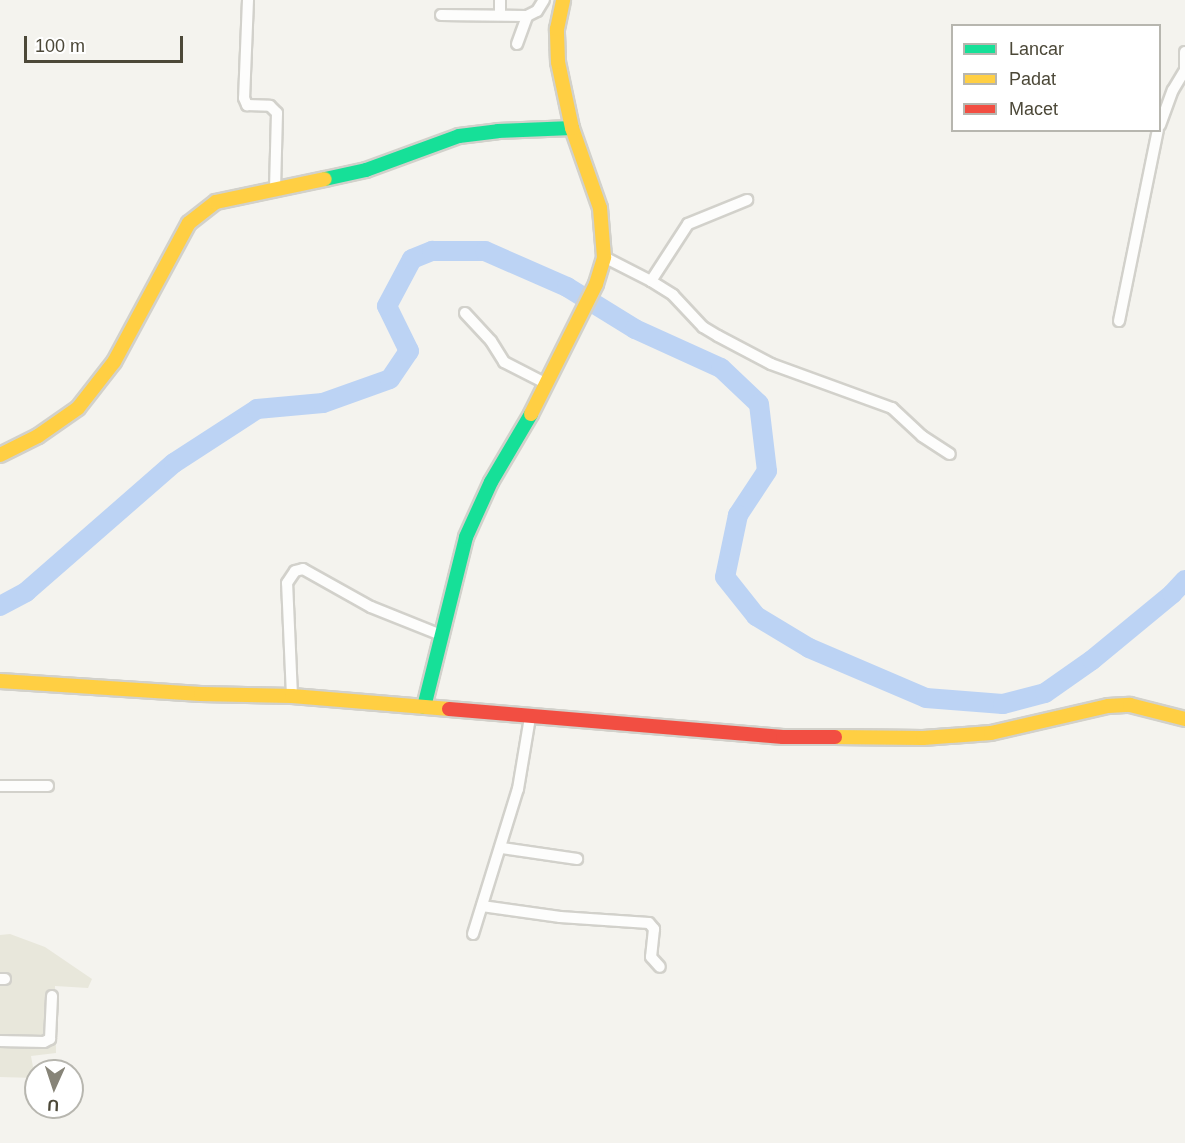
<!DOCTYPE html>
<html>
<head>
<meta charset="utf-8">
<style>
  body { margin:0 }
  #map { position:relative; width:1185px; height:1143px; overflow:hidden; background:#f4f3ee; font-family:Arial,sans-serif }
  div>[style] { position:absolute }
  .residential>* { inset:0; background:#e8e7db }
  .river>* { height:20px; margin:-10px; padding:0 10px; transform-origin:10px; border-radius:10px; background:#bcd3f4 }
  .roads { filter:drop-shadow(2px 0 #d2d1cb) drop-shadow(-2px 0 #d2d1cb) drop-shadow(0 2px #d2d1cb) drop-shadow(0 -2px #d2d1cb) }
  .street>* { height:10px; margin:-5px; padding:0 5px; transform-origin:5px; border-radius:5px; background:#fdfdfc }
  .fast>* { height:14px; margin:-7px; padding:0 7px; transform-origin:7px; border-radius:7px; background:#16e098 }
  .slow>* { height:14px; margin:-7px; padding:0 7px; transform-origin:7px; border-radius:7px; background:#ffcf43 }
  .jam>* { height:14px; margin:-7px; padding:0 7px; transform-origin:7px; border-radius:7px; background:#f24e42 }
  span { translate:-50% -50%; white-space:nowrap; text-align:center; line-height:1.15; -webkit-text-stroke:4.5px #fff; paint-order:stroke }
  .legend { position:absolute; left:951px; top:24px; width:210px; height:108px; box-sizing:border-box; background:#fff; border:2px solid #b7b6af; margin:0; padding:8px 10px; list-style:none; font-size:18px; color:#4c4838 }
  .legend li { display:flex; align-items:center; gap:12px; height:30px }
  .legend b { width:30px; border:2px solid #b7b6af }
  .north { position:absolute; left:24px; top:1059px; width:60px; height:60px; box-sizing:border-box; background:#fff; border:2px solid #b7b6af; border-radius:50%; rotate:183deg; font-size:16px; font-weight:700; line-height:24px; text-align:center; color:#4c4838 }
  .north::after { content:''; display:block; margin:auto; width:21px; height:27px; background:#878478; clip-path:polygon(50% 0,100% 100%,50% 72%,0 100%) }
  .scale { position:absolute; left:24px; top:36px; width:159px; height:27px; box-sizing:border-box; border:3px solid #4c4838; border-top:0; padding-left:8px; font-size:18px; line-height:21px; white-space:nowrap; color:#4c4838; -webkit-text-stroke:4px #fff; paint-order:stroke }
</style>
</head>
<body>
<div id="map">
  <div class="residential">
    <i style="clip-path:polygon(10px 934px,45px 947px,92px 979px,88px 988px,55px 986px,56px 1053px,31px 1056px,35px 1078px,0 1077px,0 935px)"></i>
  </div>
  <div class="river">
    <i style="left:0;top:606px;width:30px;rotate:-28deg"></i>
    <i style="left:26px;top:592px;width:196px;rotate:-41.1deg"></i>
    <i style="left:174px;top:463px;width:99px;rotate:-33deg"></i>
    <i style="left:257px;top:409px;width:66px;rotate:-5.2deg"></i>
    <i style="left:323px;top:403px;width:71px;rotate:-19.7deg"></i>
    <i style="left:390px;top:379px;width:34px;rotate:-56deg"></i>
    <i style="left:409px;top:351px;width:50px;rotate:-116.1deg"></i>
    <i style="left:387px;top:306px;width:53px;rotate:-62deg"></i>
    <i style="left:412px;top:259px;width:22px;rotate:-22deg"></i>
    <i style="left:432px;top:251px;width:53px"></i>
    <i style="left:485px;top:251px;width:90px;rotate:23.7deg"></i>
    <i style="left:567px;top:287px;width:80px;rotate:31.7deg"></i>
    <i style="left:635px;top:329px;width:94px;rotate:24.4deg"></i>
    <i style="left:721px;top:368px;width:52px;rotate:43.5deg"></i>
    <i style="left:759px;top:404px;width:67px;rotate:83.2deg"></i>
    <i style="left:767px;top:471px;width:53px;rotate:123.4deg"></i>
    <i style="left:738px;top:515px;width:63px;rotate:101.8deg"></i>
    <i style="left:725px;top:577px;width:50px;rotate:51.5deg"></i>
    <i style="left:756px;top:616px;width:62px;rotate:31.1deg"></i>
    <i style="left:809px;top:648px;width:127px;rotate:23.1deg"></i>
    <i style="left:926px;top:698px;width:77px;rotate:4.5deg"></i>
    <i style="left:1003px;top:704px;width:43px;rotate:-14.7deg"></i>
    <i style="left:1045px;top:693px;width:57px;rotate:-35.1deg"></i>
    <i style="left:1092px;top:660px;width:104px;rotate:-39.5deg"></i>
    <i style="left:1172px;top:594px;width:19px;rotate:-47deg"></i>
  </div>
  <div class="roads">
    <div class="street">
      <i style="left:248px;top:0;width:98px;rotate:92.3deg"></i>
      <i style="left:244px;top:98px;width:8px;rotate:67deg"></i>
      <i style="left:247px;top:105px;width:23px;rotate:2deg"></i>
      <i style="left:270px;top:106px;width:10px;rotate:45deg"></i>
      <i style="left:277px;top:113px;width:76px;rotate:91.5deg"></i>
      <i style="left:500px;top:14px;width:14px;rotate:-90deg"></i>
      <i style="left:441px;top:15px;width:86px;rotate:0.7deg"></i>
      <i style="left:527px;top:16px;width:11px;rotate:-27deg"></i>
      <i style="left:537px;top:11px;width:13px;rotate:-58deg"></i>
      <i style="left:517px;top:44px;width:30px;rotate:-70deg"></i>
      <i style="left:1185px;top:52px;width:21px;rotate:90deg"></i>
      <i style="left:1160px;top:125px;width:37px;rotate:-70deg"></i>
      <i style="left:1173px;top:90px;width:21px;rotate:-59deg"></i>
      <i style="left:604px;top:257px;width:53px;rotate:27.1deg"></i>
      <i style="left:651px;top:281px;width:68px;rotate:-57deg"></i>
      <i style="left:688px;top:224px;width:64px;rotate:-22.1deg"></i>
      <i style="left:651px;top:281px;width:26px;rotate:32deg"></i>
      <i style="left:673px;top:295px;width:44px;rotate:46.8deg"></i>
      <i style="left:703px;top:327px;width:17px;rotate:31deg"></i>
      <i style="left:718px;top:336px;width:60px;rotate:27.8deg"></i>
      <i style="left:771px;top:364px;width:129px;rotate:20deg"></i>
      <i style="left:892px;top:408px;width:41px;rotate:43deg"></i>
      <i style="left:922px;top:436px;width:33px;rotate:33deg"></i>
      <i style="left:465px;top:313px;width:38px;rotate:47deg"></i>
      <i style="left:491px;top:341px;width:25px;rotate:58deg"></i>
      <i style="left:504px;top:362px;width:48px;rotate:27.1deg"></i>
      <i style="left:1119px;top:321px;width:195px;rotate:-78.5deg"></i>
      <i style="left:292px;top:696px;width:113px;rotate:-92.5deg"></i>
      <i style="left:287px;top:583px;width:14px;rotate:-56deg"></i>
      <i style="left:295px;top:571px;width:8px;rotate:-14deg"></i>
      <i style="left:303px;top:569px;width:78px;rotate:29.2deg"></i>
      <i style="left:371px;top:607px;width:75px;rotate:21.8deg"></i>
      <i style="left:0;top:786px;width:48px"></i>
      <i style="left:502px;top:848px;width:76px;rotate:8.3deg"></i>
      <i style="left:482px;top:906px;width:79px;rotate:8deg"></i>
      <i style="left:560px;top:917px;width:89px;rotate:3.9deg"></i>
      <i style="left:649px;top:923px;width:8px;rotate:50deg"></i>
      <i style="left:654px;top:929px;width:28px;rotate:96deg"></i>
      <i style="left:651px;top:957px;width:13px;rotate:48deg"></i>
      <i style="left:473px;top:934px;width:152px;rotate:-72.8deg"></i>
      <i style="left:518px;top:789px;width:73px;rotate:-80.5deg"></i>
      <i style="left:0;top:979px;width:5px"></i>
      <i style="left:0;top:1041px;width:44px;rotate:1.3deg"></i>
      <i style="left:44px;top:1042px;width:7px;rotate:-27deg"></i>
      <i style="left:50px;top:1039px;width:43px;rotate:-87.3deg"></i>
    </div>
    <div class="fast">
      <i style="left:325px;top:179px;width:42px;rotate:-12.4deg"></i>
      <i style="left:366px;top:170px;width:99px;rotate:-20.1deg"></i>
      <i style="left:459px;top:136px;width:39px;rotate:-7deg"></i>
      <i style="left:498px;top:131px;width:74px;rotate:-2.3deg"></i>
      <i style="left:424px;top:707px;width:175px;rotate:-76.1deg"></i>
      <i style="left:466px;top:537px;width:60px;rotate:-65.6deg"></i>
      <i style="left:491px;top:482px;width:79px;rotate:-59.5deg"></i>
    </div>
    <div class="slow">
      <i style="left:531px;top:414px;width:145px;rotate:-63.4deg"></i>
      <i style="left:596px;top:284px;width:28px;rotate:-73deg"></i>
      <i style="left:604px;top:257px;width:49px;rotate:-94.7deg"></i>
      <i style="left:600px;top:208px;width:85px;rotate:-109.3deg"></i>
      <i style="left:572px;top:128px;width:67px;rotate:-102deg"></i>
      <i style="left:558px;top:62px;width:33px;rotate:-92deg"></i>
      <i style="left:557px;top:29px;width:30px;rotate:-78deg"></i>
      <i style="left:0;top:455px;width:42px;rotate:-26.6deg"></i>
      <i style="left:38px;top:436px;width:49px;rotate:-35deg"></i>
      <i style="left:78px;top:408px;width:58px;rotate:-52deg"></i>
      <i style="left:114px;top:362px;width:158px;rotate:-61.7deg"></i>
      <i style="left:189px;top:223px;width:34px;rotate:-38deg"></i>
      <i style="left:216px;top:202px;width:111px;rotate:-11.9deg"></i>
      <i style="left:0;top:681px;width:201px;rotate:3.7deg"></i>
      <i style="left:201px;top:694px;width:91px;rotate:1.3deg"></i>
      <i style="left:292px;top:696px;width:158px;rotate:4.7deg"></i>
      <i style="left:835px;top:737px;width:88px;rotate:0.7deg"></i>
      <i style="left:923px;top:738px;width:68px;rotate:-4.2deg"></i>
      <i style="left:991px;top:733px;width:120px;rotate:-13deg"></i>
      <i style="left:1108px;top:706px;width:22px;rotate:-3deg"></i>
      <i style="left:1130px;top:705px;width:57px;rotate:14.3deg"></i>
    </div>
    <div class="jam">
      <i style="left:449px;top:709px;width:335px;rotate:4.8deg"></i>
      <i style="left:783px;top:737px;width:52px"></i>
    </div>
  </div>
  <ul class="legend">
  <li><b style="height:8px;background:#16e098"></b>Lancar</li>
  <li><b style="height:8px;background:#ffcf43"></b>Padat</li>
  <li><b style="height:8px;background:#f24e42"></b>Macet</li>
  </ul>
  <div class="north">U</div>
  <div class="scale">100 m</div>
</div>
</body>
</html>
